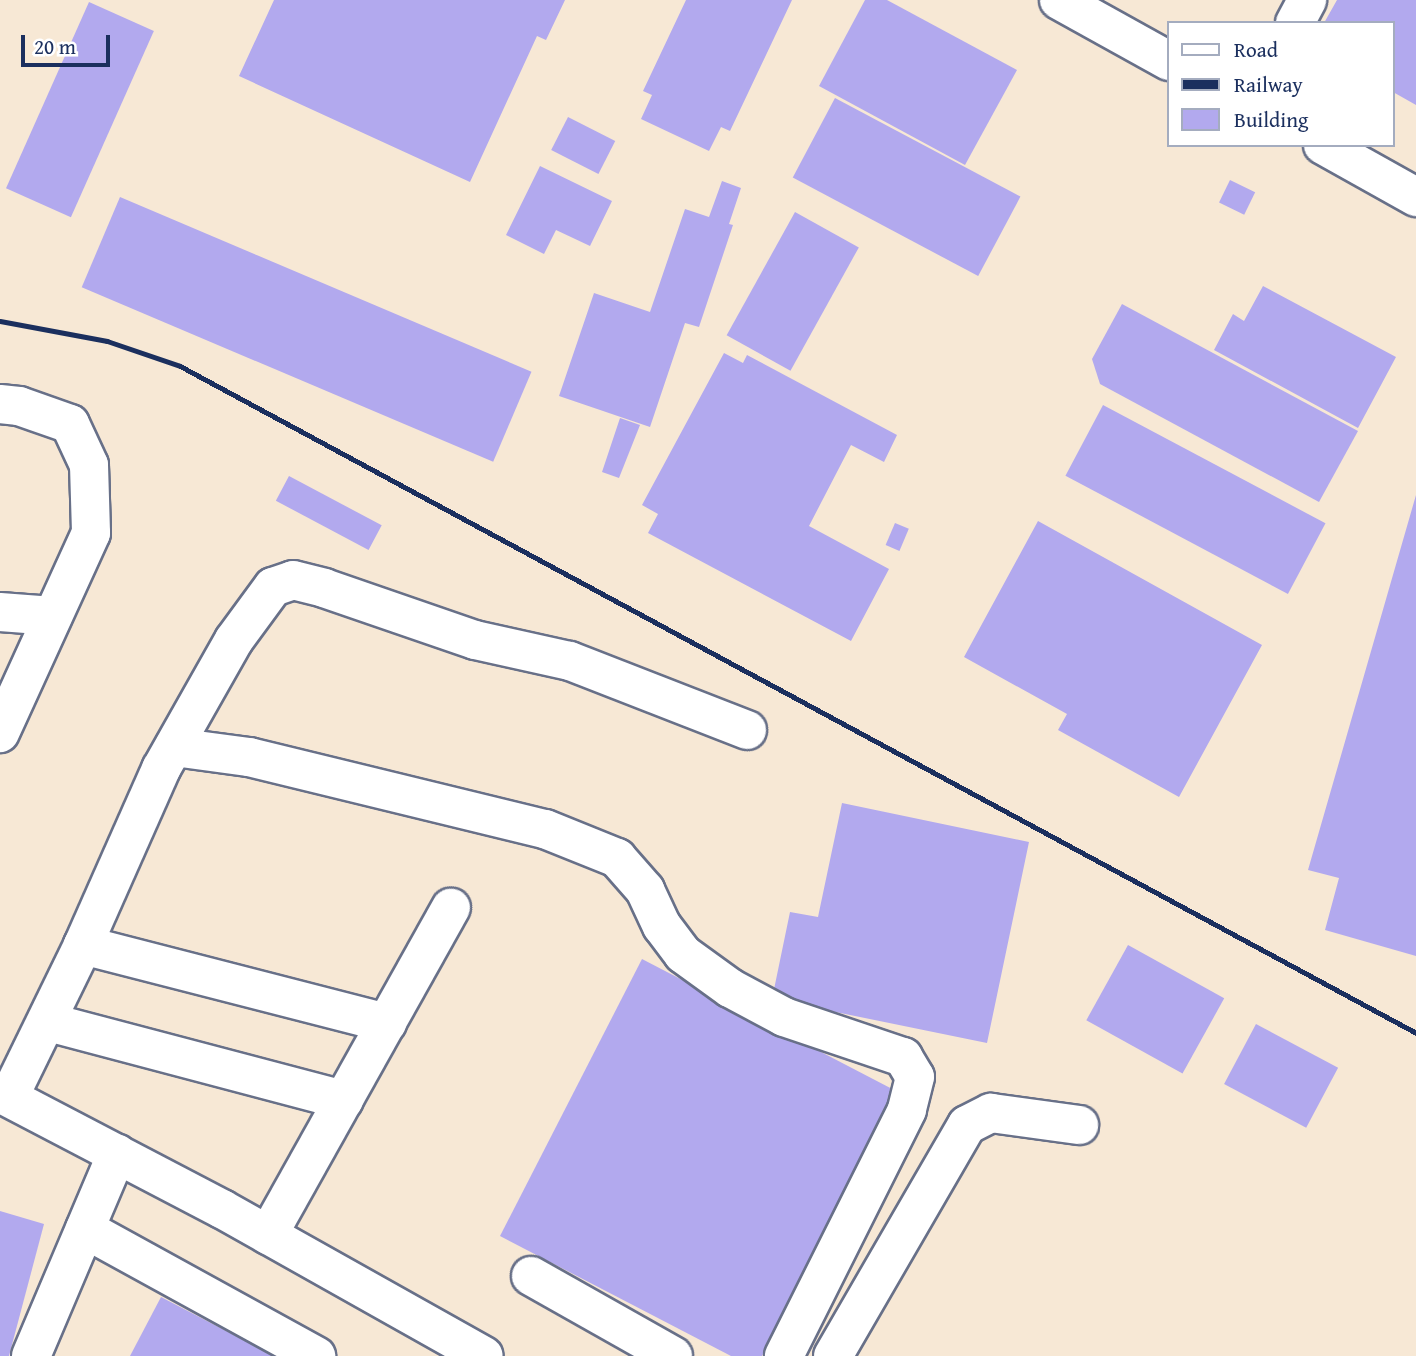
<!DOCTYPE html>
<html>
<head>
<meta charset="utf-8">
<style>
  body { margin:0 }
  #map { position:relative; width:1416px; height:1356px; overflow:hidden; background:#f7e8d5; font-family:"Gentium Book Plus",serif }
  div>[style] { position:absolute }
  .building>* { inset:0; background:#b2a9ee; transform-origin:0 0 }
  .roads { filter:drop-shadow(2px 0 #687088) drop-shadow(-2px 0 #687088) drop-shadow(0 2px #687088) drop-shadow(0 -2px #687088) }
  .minor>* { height:38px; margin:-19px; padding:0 19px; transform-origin:19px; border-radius:19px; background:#fff }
  .rail>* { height:5px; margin:-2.5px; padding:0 2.5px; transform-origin:2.5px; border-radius:2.5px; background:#1b2f5e }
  span { translate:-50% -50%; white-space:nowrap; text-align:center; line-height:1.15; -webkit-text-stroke:5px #fff; paint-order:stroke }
  .legend { position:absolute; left:1167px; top:21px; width:228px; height:126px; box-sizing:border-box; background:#fff; border:2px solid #a4acbf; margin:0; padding:9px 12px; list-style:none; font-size:21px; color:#1b2f5e }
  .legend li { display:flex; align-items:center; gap:14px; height:35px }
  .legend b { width:35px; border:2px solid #a4acbf }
  .scale { position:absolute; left:21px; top:35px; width:89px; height:32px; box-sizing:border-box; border:4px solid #1b2f5e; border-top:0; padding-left:9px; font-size:21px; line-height:24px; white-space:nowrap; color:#1b2f5e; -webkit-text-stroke:5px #fff; paint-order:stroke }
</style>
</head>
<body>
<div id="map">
  <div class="building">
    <i style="clip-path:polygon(274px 0,565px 0,546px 40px,537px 36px,470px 182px,239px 76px)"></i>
    <i style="clip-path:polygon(686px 0,792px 0,730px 131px,721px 127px,709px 151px,641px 119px,652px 95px,643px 91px)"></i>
    <i style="clip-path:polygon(865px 0,887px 0,1017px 70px,965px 165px,819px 86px)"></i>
    <i style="clip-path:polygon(1337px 0,1416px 0,1416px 105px,1393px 92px,1393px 23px,1324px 23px)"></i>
    <i style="left:89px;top:2px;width:71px;height:204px;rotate:24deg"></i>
    <i style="left:835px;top:98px;width:210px;height:90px;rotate:28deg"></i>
    <i style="left:568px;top:117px;width:53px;height:37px;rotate:27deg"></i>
    <i style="clip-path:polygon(540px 166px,612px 201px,590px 246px,556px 230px,544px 254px,506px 235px)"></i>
    <i style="left:1230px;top:180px;width:28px;height:25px;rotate:26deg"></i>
    <i style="clip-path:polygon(722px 181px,741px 188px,729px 224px,733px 225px,699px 327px,685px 323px,650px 427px,559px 396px,594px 293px,650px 312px,685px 209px,709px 217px)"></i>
    <i style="left:120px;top:197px;width:447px;height:98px;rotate:23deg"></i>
    <i style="left:795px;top:212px;width:73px;height:141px;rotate:29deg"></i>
    <i style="clip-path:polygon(1263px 286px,1396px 357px,1358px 428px,1214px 350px,1233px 314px,1244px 321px)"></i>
    <i style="clip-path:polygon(1122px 304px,1358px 431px,1319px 502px,1100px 384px,1092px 359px)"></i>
    <i style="clip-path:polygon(724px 353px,743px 363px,747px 355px,897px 435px,884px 462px,851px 445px,809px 526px,889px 569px,851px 641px,648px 533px,658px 514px,642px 505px)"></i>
    <i style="left:1103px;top:405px;width:252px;height:80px;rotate:28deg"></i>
    <i style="clip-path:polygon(620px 418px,640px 425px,619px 478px,602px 472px)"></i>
    <i style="left:289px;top:476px;width:105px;height:28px;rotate:28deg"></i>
    <i style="clip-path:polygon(1416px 495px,1416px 956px,1325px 930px,1339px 878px,1308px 870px)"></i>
    <i style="clip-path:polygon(1038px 521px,1262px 645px,1179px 797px,1058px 730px,1067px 714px,964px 657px)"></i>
    <i style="left:895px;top:523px;width:15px;height:24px;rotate:23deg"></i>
    <i style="clip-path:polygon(842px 803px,1029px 842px,987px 1043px,772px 999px,790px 912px,818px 917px)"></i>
    <i style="left:1128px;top:945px;width:110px;height:86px;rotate:29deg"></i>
    <i style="clip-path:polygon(642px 959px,898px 1092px,762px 1356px,731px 1356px,500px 1236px)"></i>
    <i style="left:1256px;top:1024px;width:93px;height:68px;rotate:28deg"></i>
    <i style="clip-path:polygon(0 1211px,44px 1224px,9px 1356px,0 1356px)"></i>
    <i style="clip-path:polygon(161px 1297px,274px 1356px,130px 1356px)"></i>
  </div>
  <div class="roads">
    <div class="minor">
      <i style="left:1059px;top:0;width:126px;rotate:29deg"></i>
      <i style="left:1295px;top:23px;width:26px;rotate:-62deg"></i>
      <i style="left:1323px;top:145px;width:107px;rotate:29.2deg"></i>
      <i style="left:0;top:404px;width:19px;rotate:6deg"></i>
      <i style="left:19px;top:406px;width:54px;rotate:19.4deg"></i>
      <i style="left:70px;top:424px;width:45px;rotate:65.1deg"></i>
      <i style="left:89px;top:465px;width:68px;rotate:88.3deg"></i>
      <i style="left:91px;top:533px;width:220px;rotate:114.5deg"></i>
      <i style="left:0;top:612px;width:53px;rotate:4.3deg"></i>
      <i style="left:174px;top:747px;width:76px;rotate:7.6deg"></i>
      <i style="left:249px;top:757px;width:305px;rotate:13.7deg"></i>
      <i style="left:545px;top:829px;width:78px;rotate:21.9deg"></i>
      <i style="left:617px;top:858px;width:43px;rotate:48.8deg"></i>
      <i style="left:645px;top:890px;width:40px;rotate:65deg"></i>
      <i style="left:662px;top:926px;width:35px;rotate:53deg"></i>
      <i style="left:683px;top:954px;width:58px;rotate:35.9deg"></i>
      <i style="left:730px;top:988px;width:61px;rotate:28.2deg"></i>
      <i style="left:784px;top:1017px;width:126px;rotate:18.6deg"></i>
      <i style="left:903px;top:1057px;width:23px;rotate:59deg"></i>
      <i style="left:915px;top:1077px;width:34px;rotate:104deg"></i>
      <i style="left:907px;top:1110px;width:275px;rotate:116.6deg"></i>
      <i style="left:83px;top:945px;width:314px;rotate:14.4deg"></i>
      <i style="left:48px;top:1022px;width:306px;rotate:14.8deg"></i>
      <i style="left:0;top:1093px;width:250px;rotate:27.6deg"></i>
      <i style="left:222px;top:1209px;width:300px;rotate:29.3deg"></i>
      <i style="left:9px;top:1097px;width:169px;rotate:-64deg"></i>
      <i style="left:83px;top:945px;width:193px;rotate:-66.1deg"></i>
      <i style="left:161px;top:769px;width:148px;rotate:-60.5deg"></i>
      <i style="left:234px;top:640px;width:66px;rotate:-53.7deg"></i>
      <i style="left:273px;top:587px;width:21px;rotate:-19deg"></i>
      <i style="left:293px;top:580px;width:32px;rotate:14deg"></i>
      <i style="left:324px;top:588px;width:160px;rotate:19deg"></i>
      <i style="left:475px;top:640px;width:97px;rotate:12.5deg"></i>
      <i style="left:570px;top:661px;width:190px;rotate:21.3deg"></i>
      <i style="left:85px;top:1229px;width:264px;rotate:28.8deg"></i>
      <i style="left:268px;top:1235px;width:375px;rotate:-60.8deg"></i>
      <i style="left:531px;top:1276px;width:163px;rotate:29.4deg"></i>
      <i style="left:31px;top:1356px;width:220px;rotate:-67deg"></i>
      <i style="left:833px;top:1356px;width:267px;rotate:-59.9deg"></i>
      <i style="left:967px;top:1125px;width:27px;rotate:-27deg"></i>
      <i style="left:991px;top:1113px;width:89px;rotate:7.8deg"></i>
    </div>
  </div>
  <div class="rail">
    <i style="left:0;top:321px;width:109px;rotate:10.6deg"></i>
    <i style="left:107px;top:341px;width:77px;rotate:18.9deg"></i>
    <i style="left:180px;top:366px;width:1404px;rotate:28.35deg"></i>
  </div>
  <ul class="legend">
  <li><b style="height:9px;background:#fff"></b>Road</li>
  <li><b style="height:9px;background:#1b2f5e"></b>Railway</li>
  <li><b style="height:19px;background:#b2a9ee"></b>Building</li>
  </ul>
  <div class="scale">20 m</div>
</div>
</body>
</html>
